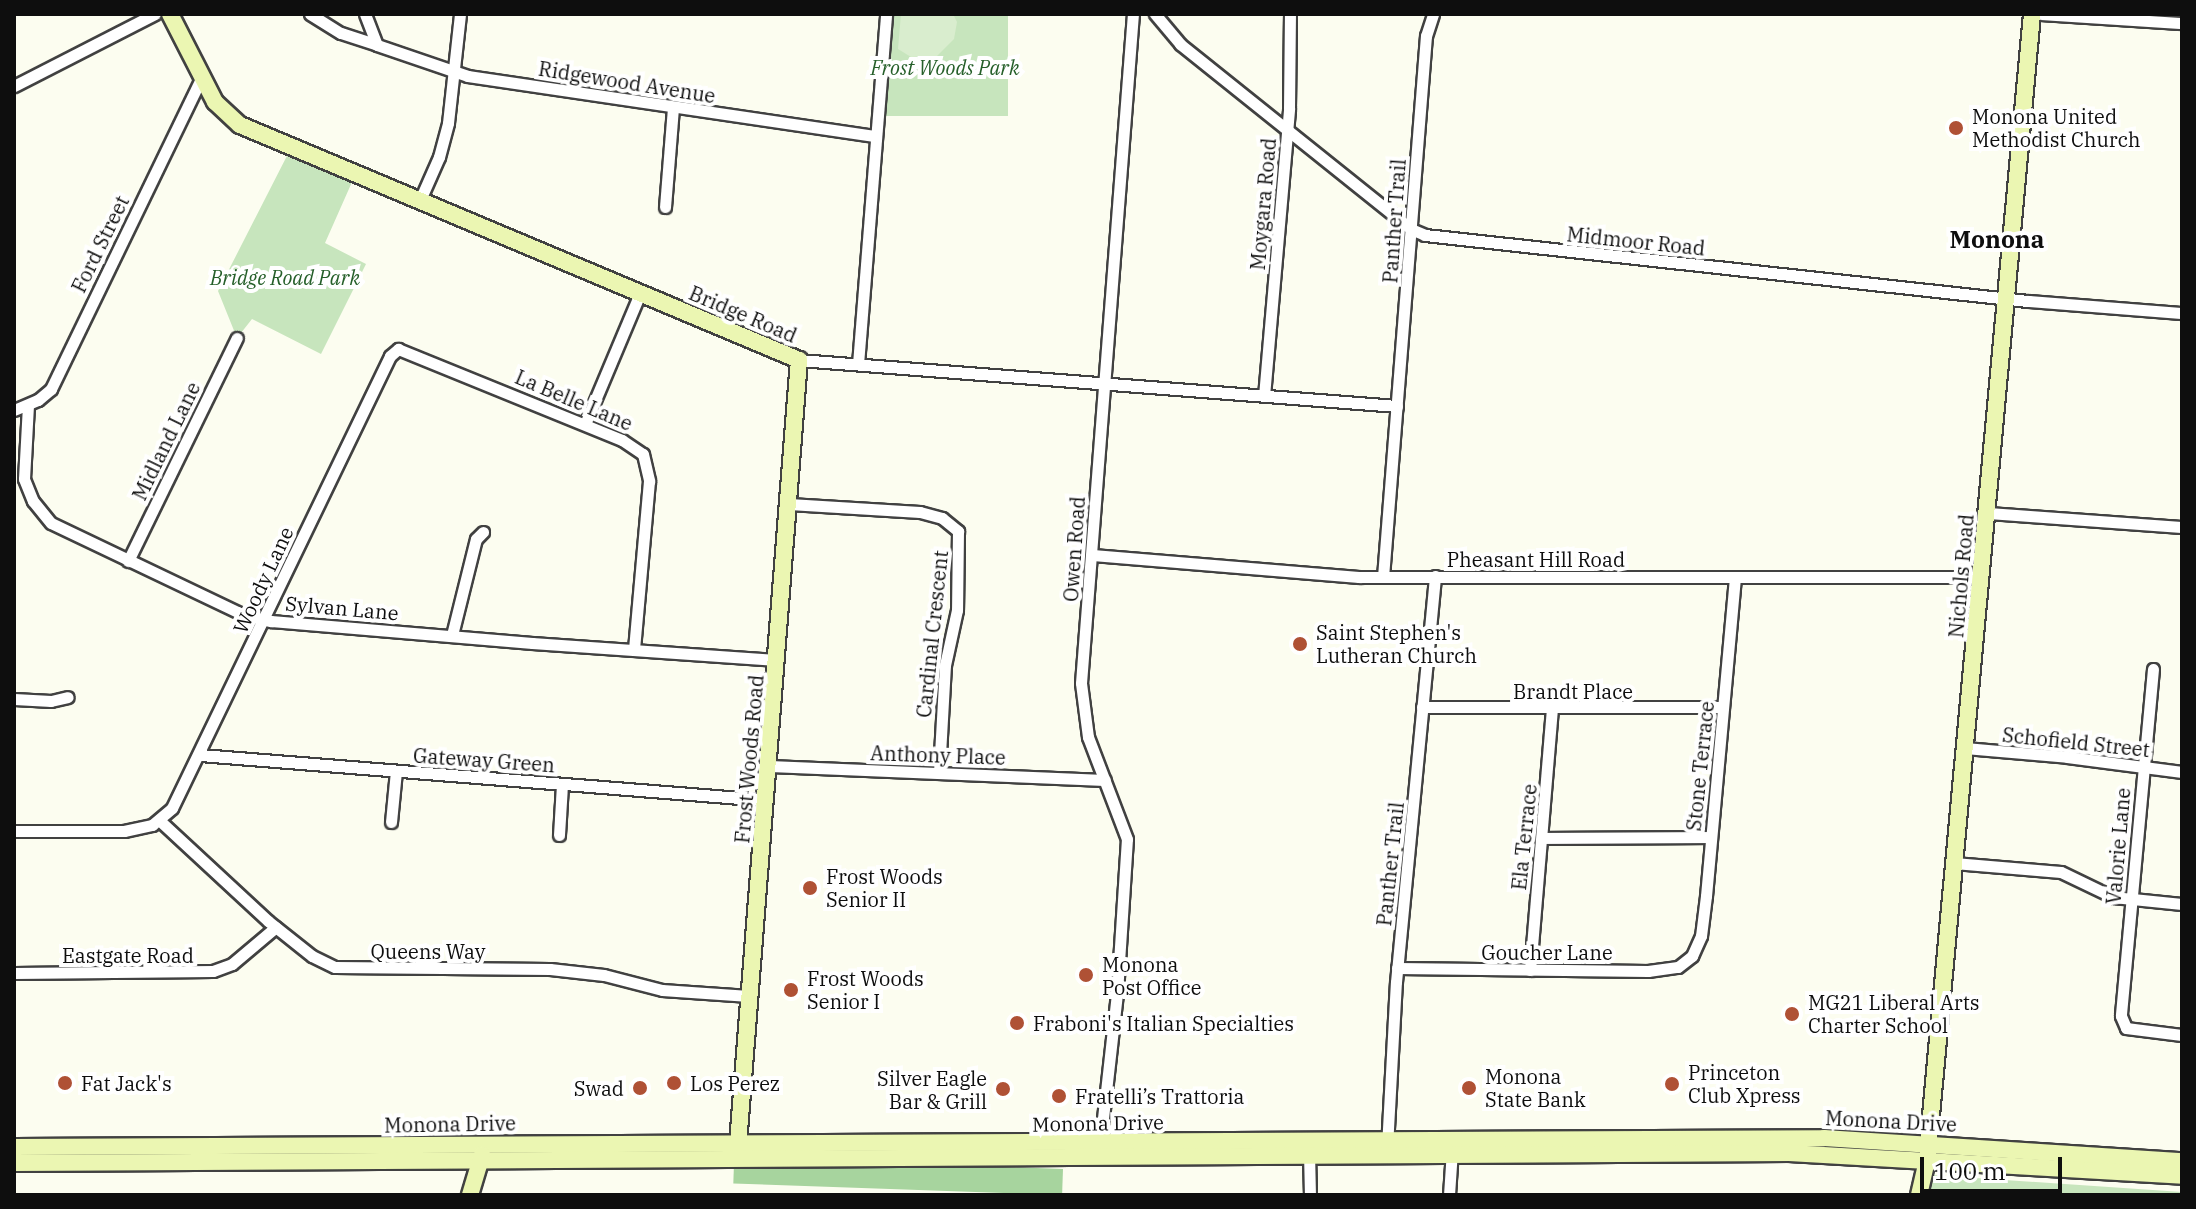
<!DOCTYPE html>
<html>
<head>
<meta charset="utf-8">
<style>
  body { margin:0 }
  #map { position:relative; width:2196px; height:1209px; overflow:hidden; background:#fcfdf0; font-family:"IBM Plex Serif",serif }
  div>[style] { position:absolute }
  .green>* { inset:0; background:#c7e5bd; transform-origin:0 0 }
  .forest>* { inset:0; background:#a7d49e; transform-origin:0 0 }
  .pitch>* { inset:0; background:#d9edce }
  .roads { filter:drop-shadow(2px 0 #414141) drop-shadow(-2px 0 #414141) drop-shadow(0 2px #414141) drop-shadow(0 -2px #414141) }
  .street>* { height:11px; margin:-5.5px; padding:0 5.5px; transform-origin:5.5px; border-radius:5.5px; background:#fff }
  .secondary>* { height:16px; margin:-8px; padding:0 8px; transform-origin:8px; border-radius:8px; background:#ebf6b2 }
  .dots>* { width:22px; height:22px; translate:-50% -50%; box-sizing:border-box; border:4px solid #fff; border-radius:50% }
  span { translate:-50% -50%; white-space:nowrap; text-align:center; line-height:1.15; -webkit-text-stroke:8px #fff; paint-order:stroke }
  .park-label { font-size:20px; color:#255f29; font-style:italic }
  .street-label { font-size:20px; color:#0e0e0e }
  .poi-label { font-size:20px; color:#0e0e0e }
  .left { translate:0 -50%; text-align:left }
  .right { translate:-100% -50%; text-align:right }
  .quarter-label { font-size:24px; color:#0e0e0e; font-weight:700 }
  .frame { position:absolute; inset:0; border:16px solid #0e0e0e; pointer-events:none }
  .scale { position:absolute; left:1920px; top:1157px; width:142px; height:36px; box-sizing:border-box; border:4px solid #0e0e0e; border-top:0; padding-left:10px; font-size:24px; line-height:28px; white-space:nowrap; color:#0e0e0e; -webkit-text-stroke:6px #fff; paint-order:stroke }
</style>
</head>
<body>
<div id="map">
  <div class="green">
    <i style="left:886px;top:14px;width:122px;height:102px"></i>
    <i style="clip-path:polygon(292px 146px,356px 173px,325px 243px,366px 264px,321px 354px,252px 319px,237px 338px,218px 291px)"></i>
    <i style="clip-path:polygon(1932px 1175px,2182px 1192px,2182px 1195px,1928px 1195px)"></i>
  </div>
  <div class="forest">
    <i style="left:1063px;top:1169px;width:26px;height:329px;rotate:92deg"></i>
  </div>
  <div class="pitch">
    <i style="clip-path:polygon(901px 14px,953px 14px,957px 22px,954px 39px,937px 56px,911px 57px,898px 49px)"></i>
  </div>
  <div class="roads">
    <div class="street">
      <i style="left:310px;top:14px;width:36px;rotate:32deg"></i>
      <i style="left:341px;top:33px;width:38px;rotate:18deg"></i>
      <i style="left:365px;top:14px;width:33px;rotate:69deg"></i>
      <i style="left:377px;top:45px;width:96px;rotate:18.8deg"></i>
      <i style="left:468px;top:76px;width:412px;rotate:8.4deg"></i>
      <i style="left:1155px;top:14px;width:39px;rotate:50deg"></i>
      <i style="left:1180px;top:44px;width:296px;rotate:38.7deg"></i>
      <i style="left:1411px;top:229px;width:15px;rotate:23deg"></i>
      <i style="left:1425px;top:235px;width:607px;rotate:6.25deg"></i>
      <i style="left:2028px;top:301px;width:154px;rotate:4.5deg"></i>
      <i style="left:2042px;top:14px;width:140px;rotate:3.7deg"></i>
      <i style="left:14px;top:86px;width:158px;rotate:-27.1deg"></i>
      <i style="left:420px;top:200px;width:47px;rotate:-66.2deg"></i>
      <i style="left:439px;top:157px;width:35px;rotate:-75deg"></i>
      <i style="left:448px;top:123px;width:110px;rotate:-83.7deg"></i>
      <i style="left:665px;top:207px;width:99px;rotate:-85.4deg"></i>
      <i style="left:799px;top:360px;width:600px;rotate:4.4deg"></i>
      <i style="left:858px;top:364px;width:351px;rotate:-85.4deg"></i>
      <i style="left:1264px;top:396px;width:289px;rotate:-85deg"></i>
      <i style="left:1289px;top:108px;width:94px;rotate:-89.4deg"></i>
      <i style="left:28px;top:405px;width:74px;rotate:93.1deg"></i>
      <i style="left:24px;top:479px;width:24px;rotate:68deg"></i>
      <i style="left:33px;top:501px;width:28px;rotate:51deg"></i>
      <i style="left:51px;top:523px;width:214px;rotate:25.5deg"></i>
      <i style="left:244px;top:615px;width:28px;rotate:13deg"></i>
      <i style="left:271px;top:621px;width:262px;rotate:4.8deg"></i>
      <i style="left:532px;top:643px;width:246px;rotate:4deg"></i>
      <i style="left:14px;top:410px;width:26px;rotate:-23deg"></i>
      <i style="left:38px;top:400px;width:17px;rotate:-40deg"></i>
      <i style="left:51px;top:389px;width:347px;rotate:-64.2deg"></i>
      <i style="left:585px;top:424px;width:142px;rotate:-67.2deg"></i>
      <i style="left:789px;top:504px;width:131px;rotate:3.5deg"></i>
      <i style="left:920px;top:512px;width:23px;rotate:15deg"></i>
      <i style="left:942px;top:518px;width:21px;rotate:39deg"></i>
      <i style="left:958px;top:531px;width:79px;rotate:90.7deg"></i>
      <i style="left:957px;top:610px;width:56px;rotate:102.3deg"></i>
      <i style="left:945px;top:665px;width:108px;rotate:93.2deg"></i>
      <i style="left:1987px;top:513px;width:196px;rotate:4.1deg"></i>
      <i style="left:1092px;top:555px;width:268px;rotate:4.7deg"></i>
      <i style="left:1359px;top:577px;width:622px"></i>
      <i style="left:128px;top:561px;width:248px;rotate:-64deg"></i>
      <i style="left:1383px;top:577px;width:543px;rotate:-85.46deg"></i>
      <i style="left:1426px;top:36px;width:23px;rotate:-72deg"></i>
      <i style="left:452px;top:635px;width:99px;rotate:-76deg"></i>
      <i style="left:476px;top:539px;width:10px;rotate:-45deg"></i>
      <i style="left:2153px;top:669px;width:348px;rotate:95.3deg"></i>
      <i style="left:2121px;top:1016px;width:13px;rotate:67deg"></i>
      <i style="left:2126px;top:1028px;width:56px;rotate:7.1deg"></i>
      <i style="left:14px;top:699px;width:37px;rotate:3deg"></i>
      <i style="left:51px;top:701px;width:17px;rotate:-13deg"></i>
      <i style="left:1422px;top:707px;width:301px"></i>
      <i style="left:1965px;top:748px;width:102px;rotate:5deg"></i>
      <i style="left:2067px;top:757px;width:116px;rotate:7.4deg"></i>
      <i style="left:200px;top:755px;width:568px;rotate:4.55deg"></i>
      <i style="left:769px;top:766px;width:336px;rotate:2.4deg"></i>
      <i style="left:159px;top:820px;width:149px;rotate:42.8deg"></i>
      <i style="left:268px;top:921px;width:56px;rotate:38.5deg"></i>
      <i style="left:312px;top:956px;width:25px;rotate:26deg"></i>
      <i style="left:335px;top:967px;width:215px;rotate:0.5deg"></i>
      <i style="left:550px;top:969px;width:54px;rotate:6.3deg"></i>
      <i style="left:604px;top:975px;width:60px;rotate:14.5deg"></i>
      <i style="left:662px;top:990px;width:87px;rotate:3.9deg"></i>
      <i style="left:391px;top:822px;width:51px;rotate:-84.4deg"></i>
      <i style="left:14px;top:831px;width:110px"></i>
      <i style="left:124px;top:831px;width:29px;rotate:-12deg"></i>
      <i style="left:152px;top:825px;width:26px;rotate:-40deg"></i>
      <i style="left:172px;top:808px;width:502px;rotate:-64.25deg"></i>
      <i style="left:390px;top:356px;width:11px;rotate:-41deg"></i>
      <i style="left:398px;top:349px;width:242px;rotate:22.1deg"></i>
      <i style="left:622px;top:440px;width:25px;rotate:34deg"></i>
      <i style="left:643px;top:454px;width:28px;rotate:77deg"></i>
      <i style="left:649px;top:481px;width:169px;rotate:95.1deg"></i>
      <i style="left:559px;top:835px;width:51px;rotate:-86.6deg"></i>
      <i style="left:1542px;top:838px;width:169px;rotate:-0.3deg"></i>
      <i style="left:1954px;top:863px;width:107px;rotate:4.8deg"></i>
      <i style="left:2061px;top:872px;width:58px;rotate:25.7deg"></i>
      <i style="left:2113px;top:897px;width:69px;rotate:5.8deg"></i>
      <i style="left:1397px;top:968px;width:251px;rotate:0.7deg"></i>
      <i style="left:1648px;top:971px;width:30px;rotate:-8deg"></i>
      <i style="left:1678px;top:967px;width:18px;rotate:-38deg"></i>
      <i style="left:1692px;top:956px;width:22px;rotate:-66deg"></i>
      <i style="left:1701px;top:936px;width:40px;rotate:-82.9deg"></i>
      <i style="left:1706px;top:896px;width:320px;rotate:-84.8deg"></i>
      <i style="left:1530px;top:970px;width:262px;rotate:-85.2deg"></i>
      <i style="left:14px;top:973px;width:199px;rotate:-0.6deg"></i>
      <i style="left:213px;top:971px;width:20px;rotate:-20deg"></i>
      <i style="left:232px;top:964px;width:57px;rotate:-40.1deg"></i>
      <i style="left:1105px;top:1145px;width:18px;rotate:-99deg"></i>
      <i style="left:1102px;top:1127px;width:135px;rotate:-83.6deg"></i>
      <i style="left:1117px;top:993px;width:154px;rotate:-86.3deg"></i>
      <i style="left:1127px;top:839px;width:109px;rotate:-110.9deg"></i>
      <i style="left:1088px;top:737px;width:54px;rotate:-97.4deg"></i>
      <i style="left:1081px;top:683px;width:671px;rotate:-85.56deg"></i>
      <i style="left:1387px;top:1147px;width:165px;rotate:-86.9deg"></i>
      <i style="left:1396px;top:982px;width:408px;rotate:-84.5deg"></i>
      <i style="left:1309px;top:1152px;width:43px;rotate:88.7deg"></i>
      <i style="left:1449px;top:1195px;width:45px;rotate:-86.2deg"></i>
    </div>
    <div class="secondary">
      <i style="left:170px;top:14px;width:99px;rotate:62.9deg"></i>
      <i style="left:215px;top:102px;width:34px;rotate:43deg"></i>
      <i style="left:240px;top:125px;width:606px;rotate:22.8deg"></i>
      <i style="left:799px;top:360px;width:798px;rotate:94.45deg"></i>
      <i style="left:14px;top:1147px;width:1810px;rotate:-0.28deg"></i>
      <i style="left:1824px;top:1138px;width:359px;rotate:3.7deg"></i>
      <i style="left:14px;top:1163px;width:1775px;rotate:-0.32deg"></i>
      <i style="left:1789px;top:1153px;width:394px;rotate:3.3deg"></i>
      <i style="left:470px;top:1195px;width:42px;rotate:-73.3deg"></i>
      <i style="left:1919px;top:1195px;width:37px;rotate:-77deg"></i>
      <i style="left:1927px;top:1159px;width:1150px;rotate:-84.76deg"></i>
    </div>
  </div>
  <div class="dots">
    <i style="left:1956px;top:128px;background:#af5135"></i>
    <i style="left:1300px;top:644px;background:#af5135"></i>
    <i style="left:810px;top:888px;background:#af5135"></i>
    <i style="left:1086px;top:975px;background:#af5135"></i>
    <i style="left:791px;top:990px;background:#af5135"></i>
    <i style="left:1792px;top:1014px;background:#af5135"></i>
    <i style="left:1017px;top:1023px;background:#af5135"></i>
    <i style="left:65px;top:1083px;background:#af5135"></i>
    <i style="left:674px;top:1083px;background:#af5135"></i>
    <i style="left:1672px;top:1084px;background:#af5135"></i>
    <i style="left:640px;top:1088px;background:#af5135"></i>
    <i style="left:1469px;top:1088px;background:#af5135"></i>
    <i style="left:1003px;top:1089px;background:#af5135"></i>
    <i style="left:1059px;top:1096px;background:#af5135"></i>
  </div>
  <div class="park-label">
    <span style="left:945px;top:67px">Frost Woods Park</span>
    <span style="left:285px;top:277px">Bridge Road Park</span>
  </div>
  <div class="street-label">
    <span style="left:627px;top:82px;rotate:9deg">Ridgewood Avenue</span>
    <span style="left:1263px;top:204px;rotate:-85deg">Moygara Road</span>
    <span style="left:1394px;top:221px;rotate:-86deg">Panther Trail</span>
    <span style="left:1636px;top:241px;rotate:6deg">Midmoor Road</span>
    <span style="left:100px;top:244px;rotate:-64deg">Ford Street</span>
    <span style="left:743px;top:314px;rotate:23deg">Bridge Road</span>
    <span style="left:574px;top:400px;rotate:23deg">La Belle Lane</span>
    <span style="left:166px;top:441px;rotate:-64deg">Midland Lane</span>
    <span style="left:1074px;top:549px;rotate:-86deg">Owen Road</span>
    <span style="left:1536px;top:559px">Pheasant Hill Road</span>
    <span style="left:1961px;top:576px;rotate:-85deg">Nichols Road</span>
    <span style="left:263px;top:580px;rotate:-65deg">Woody Lane</span>
    <span style="left:342px;top:608px;rotate:5deg">Sylvan Lane</span>
    <span style="left:932px;top:634px;rotate:-84deg">Cardinal Crescent</span>
    <span style="left:1573px;top:691px">Brandt Place</span>
    <span style="left:2076px;top:742px;rotate:6deg">Schofield Street</span>
    <span style="left:938px;top:755px;rotate:2deg">Anthony Place</span>
    <span style="left:749px;top:759px;rotate:-85deg">Frost Woods Road</span>
    <span style="left:484px;top:760px;rotate:4deg">Gateway Green</span>
    <span style="left:1700px;top:766px;rotate:-84deg">Stone Terrace</span>
    <span style="left:1524px;top:837px;rotate:-84deg">Ela Terrace</span>
    <span style="left:2118px;top:846px;rotate:-85deg">Valorie Lane</span>
    <span style="left:1390px;top:864px;rotate:-84deg">Panther Trail</span>
    <span style="left:428px;top:951px">Queens Way</span>
    <span style="left:1547px;top:952px">Goucher Lane</span>
    <span style="left:128px;top:955px">Eastgate Road</span>
    <span style="left:1891px;top:1121px;rotate:3deg">Monona Drive</span>
    <span style="left:1098px;top:1123px;rotate:-1deg">Monona Drive</span>
    <span style="left:450px;top:1124px;rotate:-1deg">Monona Drive</span>
  </div>
  <div class="poi-label">
    <span class="left" style="left:1972px;top:128px">Monona United<br>Methodist Church</span>
    <span class="left" style="left:1316px;top:644px">Saint Stephen's<br>Lutheran Church</span>
    <span class="left" style="left:826px;top:888px">Frost Woods<br>Senior II</span>
    <span class="left" style="left:1102px;top:976px">Monona<br>Post Office</span>
    <span class="left" style="left:807px;top:990px">Frost Woods<br>Senior I</span>
    <span class="left" style="left:1808px;top:1014px">MG21 Liberal Arts<br>Charter School</span>
    <span class="left" style="left:1033px;top:1023px">Fraboni's Italian Specialties</span>
    <span class="left" style="left:1688px;top:1084px">Princeton<br>Club Xpress</span>
    <span class="left" style="left:1485px;top:1088px">Monona<br>State Bank</span>
    <span class="right" style="left:987px;top:1090px">Silver Eagle<br>Bar &amp; Grill</span>
    <span class="left" style="left:81px;top:1083px">Fat Jack's</span>
    <span class="left" style="left:690px;top:1083px">Los Perez</span>
    <span class="right" style="left:624px;top:1088px">Swad</span>
    <span class="left" style="left:1075px;top:1096px">Fratelli’s Trattoria</span>
  </div>
  <div class="quarter-label">
    <span style="left:1997px;top:240px">Monona</span>
  </div>
  <div class="frame"></div>
  <div class="scale">100 m</div>
</div>
</body>
</html>
